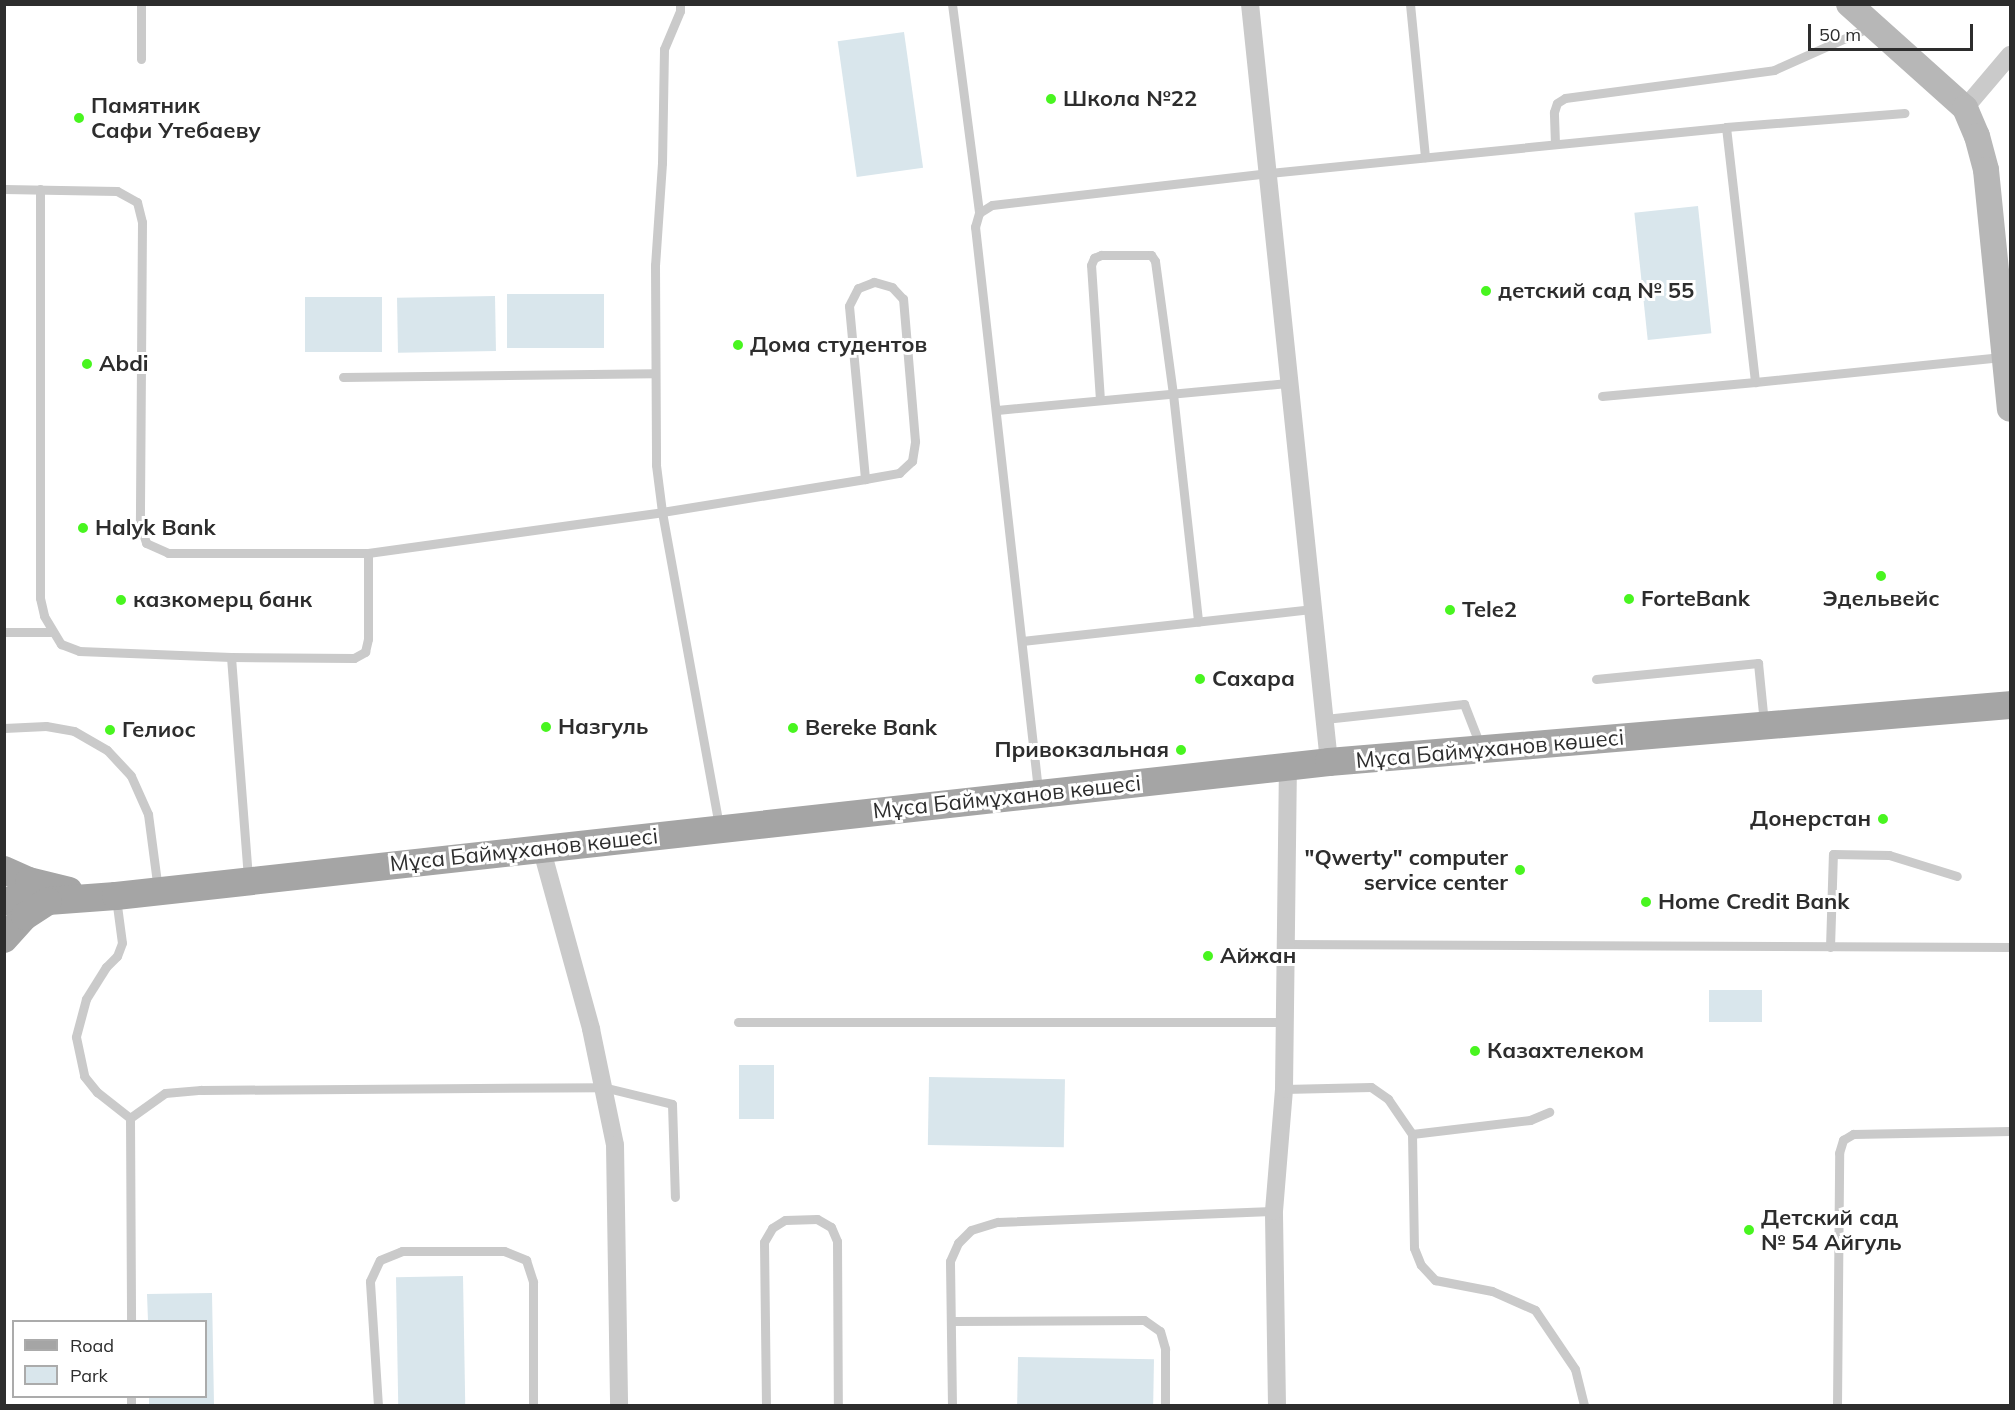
<!DOCTYPE html>
<html>
<head>
<meta charset="utf-8">
<style>
  body { margin:0 }
  #map { position:relative; width:2015px; height:1410px; overflow:hidden; background:#fff; font-family:Mulish,sans-serif }
  div>[style] { position:absolute }
  .green>* { inset:0; background:#d9e6ec; transform-origin:0 0 }
  .service>* { height:9px; margin:-4.5px; padding:0 4.5px; transform-origin:4.5px; border-radius:4.5px; background:#cacaca }
  .minor>* { height:18px; margin:-9px; padding:0 9px; transform-origin:9px; border-radius:9px; background:#cacaca }
  .secondary>* { height:26px; margin:-13px; padding:0 13px; transform-origin:13px; border-radius:13px; background:#b7b7b7 }
  .primary>* { height:28px; margin:-14px; padding:0 14px; transform-origin:14px; border-radius:14px; background:#a5a5a5 }
  .dots>* { width:16px; height:16px; translate:-50% -50%; box-sizing:border-box; border:3px solid #fff; border-radius:50% }
  span { translate:-50% -50%; white-space:nowrap; text-align:center; line-height:1.15; -webkit-text-stroke:6px #fff; paint-order:stroke }
  .poi-label { font-size:22px; color:#2d2d2d; font-weight:700 }
  .left { translate:0 -50%; text-align:left }
  .right { translate:-100% -50%; text-align:right }
  .street-label { font-size:22px; color:#2d2d2d }
  .frame { position:absolute; inset:0; border:6px solid #2d2d2d; pointer-events:none }
  .legend { position:absolute; left:12px; top:1320px; width:195px; height:78px; box-sizing:border-box; background:#fff; border:2px solid #ababab; margin:0; padding:8px 10px; list-style:none; font-size:18px; color:#2d2d2d }
  .legend li { display:flex; align-items:center; gap:12px; height:30px }
  .legend b { width:30px; border:2px solid #ababab }
  .scale { position:absolute; left:1808px; top:24px; width:165px; height:27px; box-sizing:border-box; border:3px solid #2d2d2d; border-top:0; padding-left:8px; font-size:18px; line-height:21px; white-space:nowrap; color:#2d2d2d; -webkit-text-stroke:4px #fff; paint-order:stroke }
</style>
</head>
<body>
<div id="map">
  <div class="green">
    <i style="left:904px;top:32px;width:137px;height:67px;rotate:82deg"></i>
    <i style="left:1698px;top:206px;width:128px;height:64px;rotate:84deg"></i>
    <i style="left:604px;top:294px;width:54px;height:97px;rotate:90deg"></i>
    <i style="left:495px;top:296px;width:55px;height:98px;rotate:89deg"></i>
    <i style="left:382px;top:297px;width:55px;height:77px;rotate:90deg"></i>
    <i style="left:1709px;top:990px;width:53px;height:32px"></i>
    <i style="left:739px;top:1065px;width:35px;height:54px"></i>
    <i style="left:929px;top:1077px;width:136px;height:68px;rotate:1deg"></i>
    <i style="left:463px;top:1276px;width:129px;height:67px;rotate:89deg"></i>
    <i style="clip-path:polygon(212px 1293px,214px 1405px,149px 1405px,149px 1397px,206px 1396px,206px 1322px,148px 1321px,147px 1294px)"></i>
    <i style="left:1018px;top:1357px;width:136px;height:48px;rotate:1deg"></i>
  </div>
  <div class="service">
    <i style="left:141px;top:4px;width:55px;rotate:90deg"></i>
    <i style="left:680px;top:4px;width:7px;rotate:90deg"></i>
    <i style="left:680px;top:11px;width:41px;rotate:112.8deg"></i>
    <i style="left:664px;top:49px;width:114px;rotate:91deg"></i>
    <i style="left:662px;top:163px;width:102px;rotate:93.9deg"></i>
    <i style="left:655px;top:265px;width:200px;rotate:89.7deg"></i>
    <i style="left:656px;top:465px;width:47px;rotate:82.7deg"></i>
    <i style="left:662px;top:512px;width:318px;rotate:79.7deg"></i>
    <i style="left:952px;top:4px;width:211px;rotate:82.6deg"></i>
    <i style="left:1410px;top:4px;width:154px;rotate:84.4deg"></i>
    <i style="left:1726px;top:127px;width:257px;rotate:83.5deg"></i>
    <i style="left:1755px;top:382px;width:248px;rotate:-5.8deg"></i>
    <i style="left:1555px;top:144px;width:32px;rotate:-92deg"></i>
    <i style="left:1554px;top:112px;width:9px;rotate:-72deg"></i>
    <i style="left:1557px;top:103px;width:9px;rotate:-32deg"></i>
    <i style="left:1565px;top:98px;width:211px;rotate:-7.6deg"></i>
    <i style="left:1774px;top:70px;width:105px;rotate:-24.1deg"></i>
    <i style="left:4px;top:189px;width:113px;rotate:1deg"></i>
    <i style="left:117px;top:191px;width:23px;rotate:29deg"></i>
    <i style="left:137px;top:202px;width:21px;rotate:76deg"></i>
    <i style="left:142px;top:222px;width:302px;rotate:90.4deg"></i>
    <i style="left:140px;top:524px;width:20px;rotate:72deg"></i>
    <i style="left:146px;top:543px;width:24px;rotate:24deg"></i>
    <i style="left:168px;top:553px;width:200px"></i>
    <i style="left:368px;top:553px;width:297px;rotate:-7.9deg"></i>
    <i style="left:662px;top:512px;width:206px;rotate:-9.2deg"></i>
    <i style="left:865px;top:479px;width:35px;rotate:-10deg"></i>
    <i style="left:899px;top:473px;width:18px;rotate:-43deg"></i>
    <i style="left:912px;top:461px;width:20px;rotate:-81deg"></i>
    <i style="left:915px;top:441px;width:143px;rotate:-94.8deg"></i>
    <i style="left:903px;top:299px;width:16px;rotate:-133deg"></i>
    <i style="left:892px;top:287px;width:19px;rotate:-164deg"></i>
    <i style="left:874px;top:282px;width:17px;rotate:159deg"></i>
    <i style="left:858px;top:288px;width:20px;rotate:117deg"></i>
    <i style="left:849px;top:306px;width:174px;rotate:84.7deg"></i>
    <i style="left:40px;top:189px;width:409px;rotate:90deg"></i>
    <i style="left:40px;top:598px;width:18px;rotate:77deg"></i>
    <i style="left:44px;top:616px;width:33px;rotate:59deg"></i>
    <i style="left:61px;top:644px;width:19px;rotate:21deg"></i>
    <i style="left:79px;top:651px;width:152px;rotate:2.3deg"></i>
    <i style="left:231px;top:657px;width:123px;rotate:0.5deg"></i>
    <i style="left:354px;top:658px;width:13px;rotate:-29deg"></i>
    <i style="left:365px;top:652px;width:13px;rotate:-77deg"></i>
    <i style="left:368px;top:639px;width:86px;rotate:-90deg"></i>
    <i style="left:343px;top:377px;width:311px;rotate:-0.7deg"></i>
    <i style="left:1602px;top:396px;width:154px;rotate:-5.2deg"></i>
    <i style="left:1100px;top:400px;width:135px;rotate:-93.8deg"></i>
    <i style="left:1091px;top:265px;width:8px;rotate:-67deg"></i>
    <i style="left:1094px;top:258px;width:8px;rotate:-23deg"></i>
    <i style="left:1101px;top:255px;width:50px"></i>
    <i style="left:1151px;top:255px;width:7px;rotate:56deg"></i>
    <i style="left:1155px;top:261px;width:134px;rotate:82.3deg"></i>
    <i style="left:1173px;top:394px;width:229px;rotate:83.7deg"></i>
    <i style="left:997px;top:410px;width:294px;rotate:-5.3deg"></i>
    <i style="left:4px;top:632px;width:48px"></i>
    <i style="left:1022px;top:641px;width:293px;rotate:-6.3deg"></i>
    <i style="left:231px;top:657px;width:223px;rotate:85.6deg"></i>
    <i style="left:1596px;top:679px;width:163px;rotate:-5.6deg"></i>
    <i style="left:1758px;top:663px;width:60px;rotate:84.3deg"></i>
    <i style="left:1325px;top:719px;width:140px;rotate:-6.2deg"></i>
    <i style="left:1464px;top:704px;width:44px;rotate:68.7deg"></i>
    <i style="left:4px;top:728px;width:42px;rotate:-2.7deg"></i>
    <i style="left:46px;top:726px;width:28px;rotate:10deg"></i>
    <i style="left:74px;top:731px;width:38px;rotate:30deg"></i>
    <i style="left:107px;top:750px;width:35px;rotate:47deg"></i>
    <i style="left:131px;top:776px;width:42px;rotate:65.9deg"></i>
    <i style="left:148px;top:814px;width:77px;rotate:82.5deg"></i>
    <i style="left:1038px;top:790px;width:567px;rotate:-96.38deg"></i>
    <i style="left:975px;top:227px;width:15px;rotate:-74deg"></i>
    <i style="left:979px;top:213px;width:15px;rotate:-32deg"></i>
    <i style="left:992px;top:205px;width:279px;rotate:-6.6deg"></i>
    <i style="left:1269px;top:173px;width:459px;rotate:-5.7deg"></i>
    <i style="left:1726px;top:127px;width:179px;rotate:-4.5deg"></i>
    <i style="left:116px;top:898px;width:45px;rotate:82.4deg"></i>
    <i style="left:122px;top:943px;width:14px;rotate:111deg"></i>
    <i style="left:117px;top:956px;width:16px;rotate:135deg"></i>
    <i style="left:106px;top:967px;width:38px;rotate:122deg"></i>
    <i style="left:86px;top:999px;width:39px;rotate:105deg"></i>
    <i style="left:76px;top:1037px;width:40px;rotate:78deg"></i>
    <i style="left:84px;top:1076px;width:21px;rotate:51deg"></i>
    <i style="left:97px;top:1092px;width:42px;rotate:38.2deg"></i>
    <i style="left:130px;top:1118px;width:43px;rotate:-35.5deg"></i>
    <i style="left:165px;top:1093px;width:36px;rotate:-5deg"></i>
    <i style="left:201px;top:1090px;width:402px;rotate:-0.4deg"></i>
    <i style="left:603px;top:1087px;width:71px;rotate:13.8deg"></i>
    <i style="left:672px;top:1104px;width:93px;rotate:88.2deg"></i>
    <i style="left:1286px;top:944px;width:724px;rotate:0.24deg"></i>
    <i style="left:1830px;top:947px;width:93px;rotate:-88.2deg"></i>
    <i style="left:1833px;top:854px;width:56px;rotate:1deg"></i>
    <i style="left:1889px;top:855px;width:71px;rotate:17.2deg"></i>
    <i style="left:738px;top:1022px;width:547px"></i>
    <i style="left:1284px;top:1089px;width:87px;rotate:-1.3deg"></i>
    <i style="left:1371px;top:1087px;width:21px;rotate:35deg"></i>
    <i style="left:1388px;top:1099px;width:42px;rotate:55.6deg"></i>
    <i style="left:1412px;top:1134px;width:114px;rotate:89deg"></i>
    <i style="left:1414px;top:1248px;width:18px;rotate:68deg"></i>
    <i style="left:1421px;top:1265px;width:21px;rotate:47deg"></i>
    <i style="left:1435px;top:1280px;width:58px;rotate:10.9deg"></i>
    <i style="left:1492px;top:1291px;width:47px;rotate:23.8deg"></i>
    <i style="left:1535px;top:1310px;width:71px;rotate:55.9deg"></i>
    <i style="left:1575px;top:1369px;width:38px;rotate:76deg"></i>
    <i style="left:130px;top:1118px;width:204px;rotate:89.7deg"></i>
    <i style="left:1412px;top:1134px;width:119px;rotate:-6.8deg"></i>
    <i style="left:1530px;top:1120px;width:21px;rotate:-23deg"></i>
    <i style="left:952px;top:1321px;width:192px;rotate:-0.3deg"></i>
    <i style="left:1144px;top:1320px;width:19px;rotate:35deg"></i>
    <i style="left:1160px;top:1331px;width:19px;rotate:74deg"></i>
    <i style="left:1165px;top:1349px;width:57px;rotate:90deg"></i>
    <i style="left:131px;top:1396px;width:10px;rotate:90deg"></i>
    <i style="left:378px;top:1406px;width:125px;rotate:-93.7deg"></i>
    <i style="left:370px;top:1281px;width:23px;rotate:-65deg"></i>
    <i style="left:380px;top:1260px;width:24px;rotate:-22deg"></i>
    <i style="left:402px;top:1251px;width:102px"></i>
    <i style="left:504px;top:1251px;width:24px;rotate:22deg"></i>
    <i style="left:526px;top:1260px;width:23px;rotate:72deg"></i>
    <i style="left:533px;top:1282px;width:124px;rotate:90deg"></i>
    <i style="left:766px;top:1406px;width:164px;rotate:-90.7deg"></i>
    <i style="left:764px;top:1242px;width:16px;rotate:-60deg"></i>
    <i style="left:772px;top:1228px;width:15px;rotate:-32deg"></i>
    <i style="left:785px;top:1220px;width:32px;rotate:-2deg"></i>
    <i style="left:817px;top:1219px;width:16px;rotate:30deg"></i>
    <i style="left:831px;top:1227px;width:15px;rotate:67deg"></i>
    <i style="left:837px;top:1241px;width:165px;rotate:89.7deg"></i>
    <i style="left:952px;top:1406px;width:145px;rotate:-90.8deg"></i>
    <i style="left:950px;top:1261px;width:20px;rotate:-66deg"></i>
    <i style="left:958px;top:1243px;width:18px;rotate:-45deg"></i>
    <i style="left:971px;top:1230px;width:28px;rotate:-17deg"></i>
    <i style="left:998px;top:1222px;width:276px;rotate:-2.3deg"></i>
    <i style="left:1837px;top:1406px;width:253px;rotate:-89.5deg"></i>
    <i style="left:1839px;top:1153px;width:14px;rotate:-73deg"></i>
    <i style="left:1843px;top:1140px;width:12px;rotate:-31deg"></i>
    <i style="left:1853px;top:1134px;width:157px;rotate:-1.1deg"></i>
  </div>
  <div class="minor">
    <i style="left:1250px;top:4px;width:762px;rotate:84.05deg"></i>
    <i style="left:1965px;top:108px;width:70px;rotate:-49.7deg"></i>
    <i style="left:541px;top:847px;width:189px;rotate:74.6deg"></i>
    <i style="left:591px;top:1029px;width:118px;rotate:78.3deg"></i>
    <i style="left:615px;top:1145px;width:261px;rotate:89.1deg"></i>
    <i style="left:1277px;top:1406px;width:195px;rotate:-90.9deg"></i>
    <i style="left:1274px;top:1211px;width:122px;rotate:-85.3deg"></i>
    <i style="left:1284px;top:1089px;width:322px;rotate:-89.3deg"></i>
  </div>
  <div class="secondary">
    <i style="left:1849px;top:4px;width:156px;rotate:41.9deg"></i>
    <i style="left:1965px;top:108px;width:30px;rotate:67deg"></i>
    <i style="left:1977px;top:136px;width:35px;rotate:75deg"></i>
    <i style="left:1986px;top:170px;width:240px;rotate:84.3deg"></i>
  </div>
  <div class="primary">
    <i style="left:4px;top:870px;width:27px;rotate:24deg"></i>
    <i style="left:29px;top:881px;width:41px;rotate:14deg"></i>
    <i style="left:4px;top:901px;width:44px"></i>
    <i style="left:48px;top:901px;width:68px;rotate:-4.2deg"></i>
    <i style="left:116px;top:896px;width:1220px;rotate:-6.3deg"></i>
    <i style="left:1329px;top:762px;width:683px;rotate:-4.78deg"></i>
    <i style="left:4px;top:939px;width:31px;rotate:-48deg"></i>
    <i style="left:25px;top:916px;width:27px;rotate:-33deg"></i>
  </div>
  <div class="dots">
    <i style="left:1051px;top:99px;background:#48f51f"></i>
    <i style="left:79px;top:118px;background:#48f51f"></i>
    <i style="left:1486px;top:291px;background:#48f51f"></i>
    <i style="left:738px;top:345px;background:#48f51f"></i>
    <i style="left:87px;top:364px;background:#48f51f"></i>
    <i style="left:83px;top:528px;background:#48f51f"></i>
    <i style="left:1881px;top:576px;background:#48f51f"></i>
    <i style="left:1629px;top:599px;background:#48f51f"></i>
    <i style="left:121px;top:600px;background:#48f51f"></i>
    <i style="left:1450px;top:610px;background:#48f51f"></i>
    <i style="left:1200px;top:679px;background:#48f51f"></i>
    <i style="left:546px;top:727px;background:#48f51f"></i>
    <i style="left:793px;top:728px;background:#48f51f"></i>
    <i style="left:110px;top:730px;background:#48f51f"></i>
    <i style="left:1181px;top:750px;background:#48f51f"></i>
    <i style="left:1883px;top:819px;background:#48f51f"></i>
    <i style="left:1520px;top:870px;background:#48f51f"></i>
    <i style="left:1646px;top:902px;background:#48f51f"></i>
    <i style="left:1208px;top:956px;background:#48f51f"></i>
    <i style="left:1475px;top:1051px;background:#48f51f"></i>
    <i style="left:1749px;top:1230px;background:#48f51f"></i>
  </div>
  <div class="poi-label">
    <span class="left" style="left:1063px;top:99px">Школа №22</span>
    <span class="left" style="left:91px;top:118px">Памятник<br>Сафи Утебаеву</span>
    <span class="left" style="left:1498px;top:291px">детский сад № 55</span>
    <span class="left" style="left:750px;top:345px">Дома студентов</span>
    <span class="left" style="left:99px;top:364px">Abdi</span>
    <span class="left" style="left:95px;top:528px">Halyk Bank</span>
    <span class="left" style="left:1641px;top:599px">ForteBank</span>
    <span style="left:1881px;top:599px">Эдельвейс</span>
    <span class="left" style="left:133px;top:600px">казкомерц банк</span>
    <span class="left" style="left:1462px;top:610px">Tele2</span>
    <span class="left" style="left:1212px;top:679px">Сахара</span>
    <span class="left" style="left:558px;top:727px">Назгуль</span>
    <span class="left" style="left:805px;top:728px">Bereke Bank</span>
    <span class="left" style="left:122px;top:730px">Гелиос</span>
    <span class="right" style="left:1169px;top:750px">Привокзальная</span>
    <span class="right" style="left:1871px;top:819px">Донерстан</span>
    <span class="right" style="left:1508px;top:870px">"Qwerty" computer<br>service center</span>
    <span class="left" style="left:1658px;top:902px">Home Credit Bank</span>
    <span class="left" style="left:1220px;top:956px">Айжан</span>
    <span class="left" style="left:1487px;top:1051px">Казахтелеком</span>
    <span class="left" style="left:1761px;top:1230px">Детский сад<br>№ 54 Айгуль</span>
  </div>
  <div class="street-label">
    <span style="left:1490px;top:749px;rotate:-5deg">Мұса Баймұханов көшесі</span>
    <span style="left:1007px;top:797px;rotate:-6deg">Мұса Баймұханов көшесі</span>
    <span style="left:524px;top:850px;rotate:-6deg">Мұса Баймұханов көшесі</span>
  </div>
  <div class="frame"></div>
  <ul class="legend">
  <li><b style="height:8px;background:#a5a5a5"></b>Road</li>
  <li><b style="height:16px;background:#d9e6ec"></b>Park</li>
  </ul>
  <div class="scale">50 m</div>
</div>
</body>
</html>
